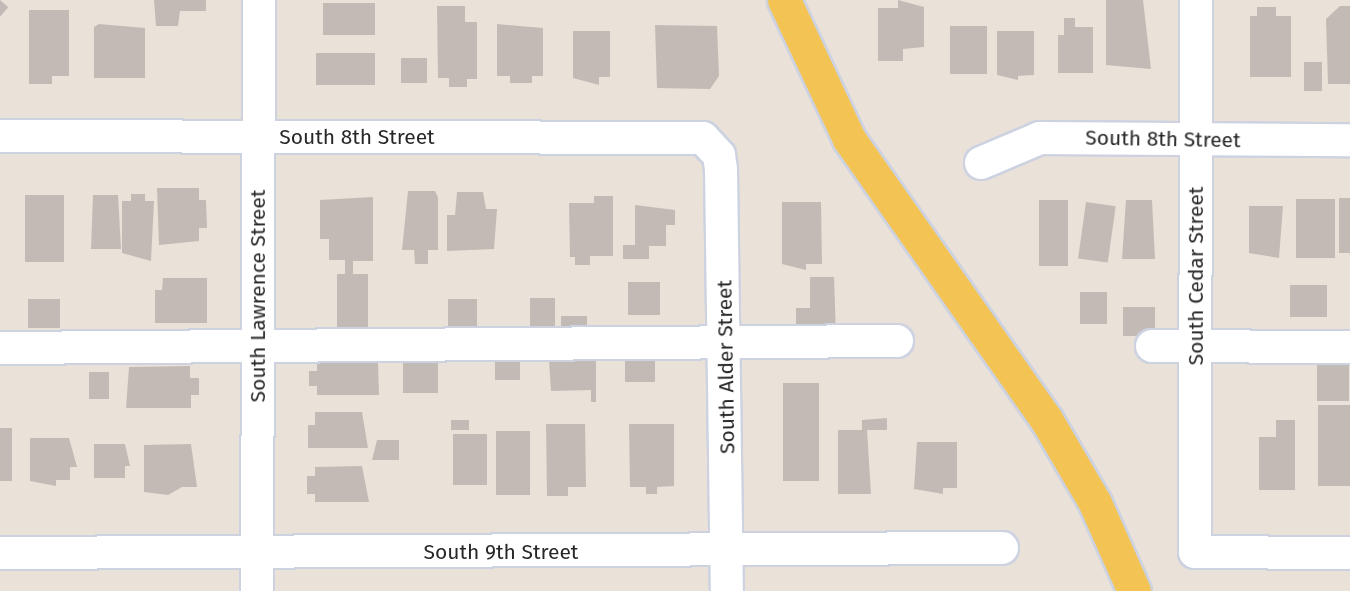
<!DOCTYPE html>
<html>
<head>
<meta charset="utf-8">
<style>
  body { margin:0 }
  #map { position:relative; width:1350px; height:591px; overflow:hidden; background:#eae1d8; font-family:"Fira Sans",sans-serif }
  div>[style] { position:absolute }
  .building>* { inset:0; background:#c2bbb5; transform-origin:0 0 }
  .roads { filter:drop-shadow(2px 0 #cdd2e1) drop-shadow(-2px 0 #cdd2e1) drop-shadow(0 2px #cdd2e1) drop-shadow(0 -2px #cdd2e1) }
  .minor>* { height:32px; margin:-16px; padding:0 16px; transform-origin:16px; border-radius:16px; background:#fff }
  .major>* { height:33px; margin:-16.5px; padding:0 16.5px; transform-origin:16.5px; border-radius:16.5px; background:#f3c454 }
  span { translate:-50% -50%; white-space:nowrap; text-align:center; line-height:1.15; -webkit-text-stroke:6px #fff; paint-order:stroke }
  .street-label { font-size:21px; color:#272727 }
</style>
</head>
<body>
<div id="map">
  <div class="building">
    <i style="left:0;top:0;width:11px;height:75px;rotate:41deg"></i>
    <i style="clip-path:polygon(154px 0,206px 0,206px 11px,180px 11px,178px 26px,156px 26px)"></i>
    <i style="clip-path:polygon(898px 0,924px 7px,924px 47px,903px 49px,903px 61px,878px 61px,878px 8px,898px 8px)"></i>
    <i style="clip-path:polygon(1106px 0,1143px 0,1151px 69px,1106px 65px)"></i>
    <i style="left:323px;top:3px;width:52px;height:32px"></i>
    <i style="clip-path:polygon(437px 6px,465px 6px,465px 22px,477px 22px,477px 79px,467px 79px,467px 87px,449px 87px,449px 78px,438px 78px)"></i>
    <i style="clip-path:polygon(1340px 6px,1350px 6px,1350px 84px,1328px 84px,1326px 19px)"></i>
    <i style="clip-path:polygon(1257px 7px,1276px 7px,1276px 16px,1291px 16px,1291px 77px,1250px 77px,1250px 16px,1257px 16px)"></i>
    <i style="clip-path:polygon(29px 10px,69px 10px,69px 76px,52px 76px,52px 84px,29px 84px)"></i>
    <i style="clip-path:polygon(1064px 18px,1075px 18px,1075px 27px,1093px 27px,1093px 73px,1058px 73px,1058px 35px,1064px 35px)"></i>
    <i style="clip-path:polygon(99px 24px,145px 28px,145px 78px,94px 78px,94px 27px)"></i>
    <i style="clip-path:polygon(497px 24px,543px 28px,543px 76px,532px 76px,532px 83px,510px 83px,510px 76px,497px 76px)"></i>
    <i style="clip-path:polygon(655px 25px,717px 26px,719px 76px,710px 89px,657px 88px)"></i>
    <i style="left:950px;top:26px;width:37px;height:48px"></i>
    <i style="clip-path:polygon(573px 31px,610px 31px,610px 77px,599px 77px,599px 85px,573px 78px)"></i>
    <i style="clip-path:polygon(997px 31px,1034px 31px,1034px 75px,1018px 76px,1018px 80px,997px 75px)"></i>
    <i style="left:316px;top:53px;width:59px;height:32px"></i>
    <i style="left:401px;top:58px;width:26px;height:25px"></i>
    <i style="left:1304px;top:62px;width:18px;height:29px"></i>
    <i style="clip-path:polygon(157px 188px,199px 188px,199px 200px,206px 200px,207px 228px,199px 228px,199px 241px,159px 245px)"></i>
    <i style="clip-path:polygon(408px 191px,435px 191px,438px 197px,438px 250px,428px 250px,428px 264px,415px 264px,414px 250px,402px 250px)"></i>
    <i style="clip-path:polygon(457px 192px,483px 192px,486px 209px,497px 209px,494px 249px,447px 251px,447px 215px,455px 215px)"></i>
    <i style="clip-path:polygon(131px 194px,145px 194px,145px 201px,154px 201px,151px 261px,122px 253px,122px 201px,131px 201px)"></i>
    <i style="left:25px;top:195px;width:39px;height:67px"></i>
    <i style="clip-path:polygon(93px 195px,118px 195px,121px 249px,91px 249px)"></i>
    <i style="clip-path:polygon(594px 196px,613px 196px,613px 256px,590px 256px,590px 265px,575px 265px,575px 257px,570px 257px,569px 203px,594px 203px)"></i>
    <i style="clip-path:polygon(373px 197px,373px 261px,353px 261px,353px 274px,368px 274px,368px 332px,337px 332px,337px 274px,345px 274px,345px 260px,329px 260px,329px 239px,320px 239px,320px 200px)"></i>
    <i style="left:1339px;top:198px;width:11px;height:55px"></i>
    <i style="left:1296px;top:199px;width:39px;height:59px"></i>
    <i style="left:1039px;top:200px;width:29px;height:66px"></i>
    <i style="clip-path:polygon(1126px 200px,1152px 200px,1155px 259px,1122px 259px)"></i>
    <i style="clip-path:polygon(782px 202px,821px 202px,822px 264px,806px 264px,806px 270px,782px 264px)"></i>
    <i style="left:1086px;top:202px;width:30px;height:57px;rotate:8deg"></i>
    <i style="clip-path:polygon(635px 205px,675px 210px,675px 225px,666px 225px,666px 246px,649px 246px,649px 259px,623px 259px,623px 245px,635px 245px)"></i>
    <i style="clip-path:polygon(1249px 206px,1283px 206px,1279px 258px,1249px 253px)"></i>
    <i style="clip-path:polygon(810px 277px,834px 277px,836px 336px,796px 336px,796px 308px,810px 308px)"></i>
    <i style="clip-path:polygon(163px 278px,207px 278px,207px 323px,155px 323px,155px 290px,162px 290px)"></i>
    <i style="left:628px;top:282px;width:32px;height:33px"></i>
    <i style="left:1290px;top:285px;width:37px;height:32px"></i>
    <i style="left:1080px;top:292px;width:27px;height:32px"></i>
    <i style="left:530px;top:298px;width:25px;height:34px"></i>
    <i style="left:28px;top:299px;width:32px;height:29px"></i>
    <i style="left:477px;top:299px;width:31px;height:29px;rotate:90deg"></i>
    <i style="left:1123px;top:307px;width:32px;height:29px"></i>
    <i style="left:561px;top:316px;width:26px;height:15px"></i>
    <i style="clip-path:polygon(438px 352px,438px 393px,403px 393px,403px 358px)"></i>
    <i style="left:495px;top:357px;width:25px;height:23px"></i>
    <i style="left:625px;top:357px;width:30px;height:25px"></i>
    <i style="clip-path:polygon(317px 361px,378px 362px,379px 395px,317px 395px,317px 386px,309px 386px,309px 371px,317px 371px)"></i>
    <i style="clip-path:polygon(549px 361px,596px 361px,596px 402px,591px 402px,591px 390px,551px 391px)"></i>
    <i style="left:1317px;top:365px;width:32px;height:36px"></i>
    <i style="clip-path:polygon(190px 366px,190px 378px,199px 378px,199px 395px,191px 395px,191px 408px,126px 408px,129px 367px)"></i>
    <i style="left:89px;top:372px;width:20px;height:27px"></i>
    <i style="left:783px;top:383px;width:36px;height:98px"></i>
    <i style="left:1318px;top:405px;width:32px;height:81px"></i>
    <i style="clip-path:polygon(315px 412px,362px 412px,368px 448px,308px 448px,308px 425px,315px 425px)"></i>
    <i style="clip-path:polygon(887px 418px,887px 430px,867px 430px,871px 494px,838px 494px,838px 430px,862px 430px,862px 420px)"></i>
    <i style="left:451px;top:420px;width:18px;height:10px"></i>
    <i style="clip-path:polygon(1276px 420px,1295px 420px,1295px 490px,1259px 490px,1259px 437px,1276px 437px)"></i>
    <i style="clip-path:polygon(546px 424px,585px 424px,586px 487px,568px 487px,568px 496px,547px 496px)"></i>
    <i style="clip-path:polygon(629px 424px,674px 424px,674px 486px,657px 487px,657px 494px,646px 494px,646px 487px,630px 487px)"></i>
    <i style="left:0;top:428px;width:12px;height:53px"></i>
    <i style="left:496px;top:431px;width:34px;height:64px"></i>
    <i style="left:453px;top:434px;width:34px;height:51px"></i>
    <i style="clip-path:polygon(30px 438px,69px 438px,77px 467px,70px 467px,70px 480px,56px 480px,56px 486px,30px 481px)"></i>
    <i style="clip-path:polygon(377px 440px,399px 440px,399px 460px,372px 460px)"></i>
    <i style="clip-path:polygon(917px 442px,957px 442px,957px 488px,943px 488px,943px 494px,914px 489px)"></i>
    <i style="clip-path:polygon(94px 444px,125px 444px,130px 466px,125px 466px,125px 478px,94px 478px)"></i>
    <i style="clip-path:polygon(191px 444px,197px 487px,182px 487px,168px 495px,144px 492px,144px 445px)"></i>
    <i style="clip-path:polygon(362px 466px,369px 502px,315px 502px,315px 494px,307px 494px,307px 476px,315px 476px,315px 467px)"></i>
  </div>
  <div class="roads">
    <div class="minor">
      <i style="left:1196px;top:0;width:552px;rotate:90.1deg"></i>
      <i style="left:1195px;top:552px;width:155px;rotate:0.4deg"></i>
      <i style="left:0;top:136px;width:703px;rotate:0.16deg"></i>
      <i style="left:703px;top:138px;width:23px;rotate:47deg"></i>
      <i style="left:719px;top:155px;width:15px;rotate:82deg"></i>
      <i style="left:721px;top:170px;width:421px;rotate:89.2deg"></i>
      <i style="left:981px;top:163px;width:64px;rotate:-23deg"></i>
      <i style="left:1040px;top:138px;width:310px;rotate:0.4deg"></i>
      <i style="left:1152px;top:346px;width:198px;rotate:0.3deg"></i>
      <i style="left:0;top:348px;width:897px;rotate:-0.45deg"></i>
      <i style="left:0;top:553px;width:1002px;rotate:-0.29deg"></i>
      <i style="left:257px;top:591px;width:591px;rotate:-89.81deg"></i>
    </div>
    <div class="major">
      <i style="left:784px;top:0;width:153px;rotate:64.9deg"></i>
      <i style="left:849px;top:139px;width:342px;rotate:54.9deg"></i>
      <i style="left:1046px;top:419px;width:97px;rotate:59.7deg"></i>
      <i style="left:1095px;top:503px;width:96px;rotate:66.1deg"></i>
    </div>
  </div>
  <div class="street-label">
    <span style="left:357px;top:137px">South 8th Street</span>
    <span style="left:1163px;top:139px;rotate:1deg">South 8th Street</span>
    <span style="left:1196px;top:276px;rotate:-90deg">South Cedar Street</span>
    <span style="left:258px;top:296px;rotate:-90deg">South Lawrence Street</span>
    <span style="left:726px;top:367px;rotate:-91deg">South Alder Street</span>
    <span style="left:501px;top:552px">South 9th Street</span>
  </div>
</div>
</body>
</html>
